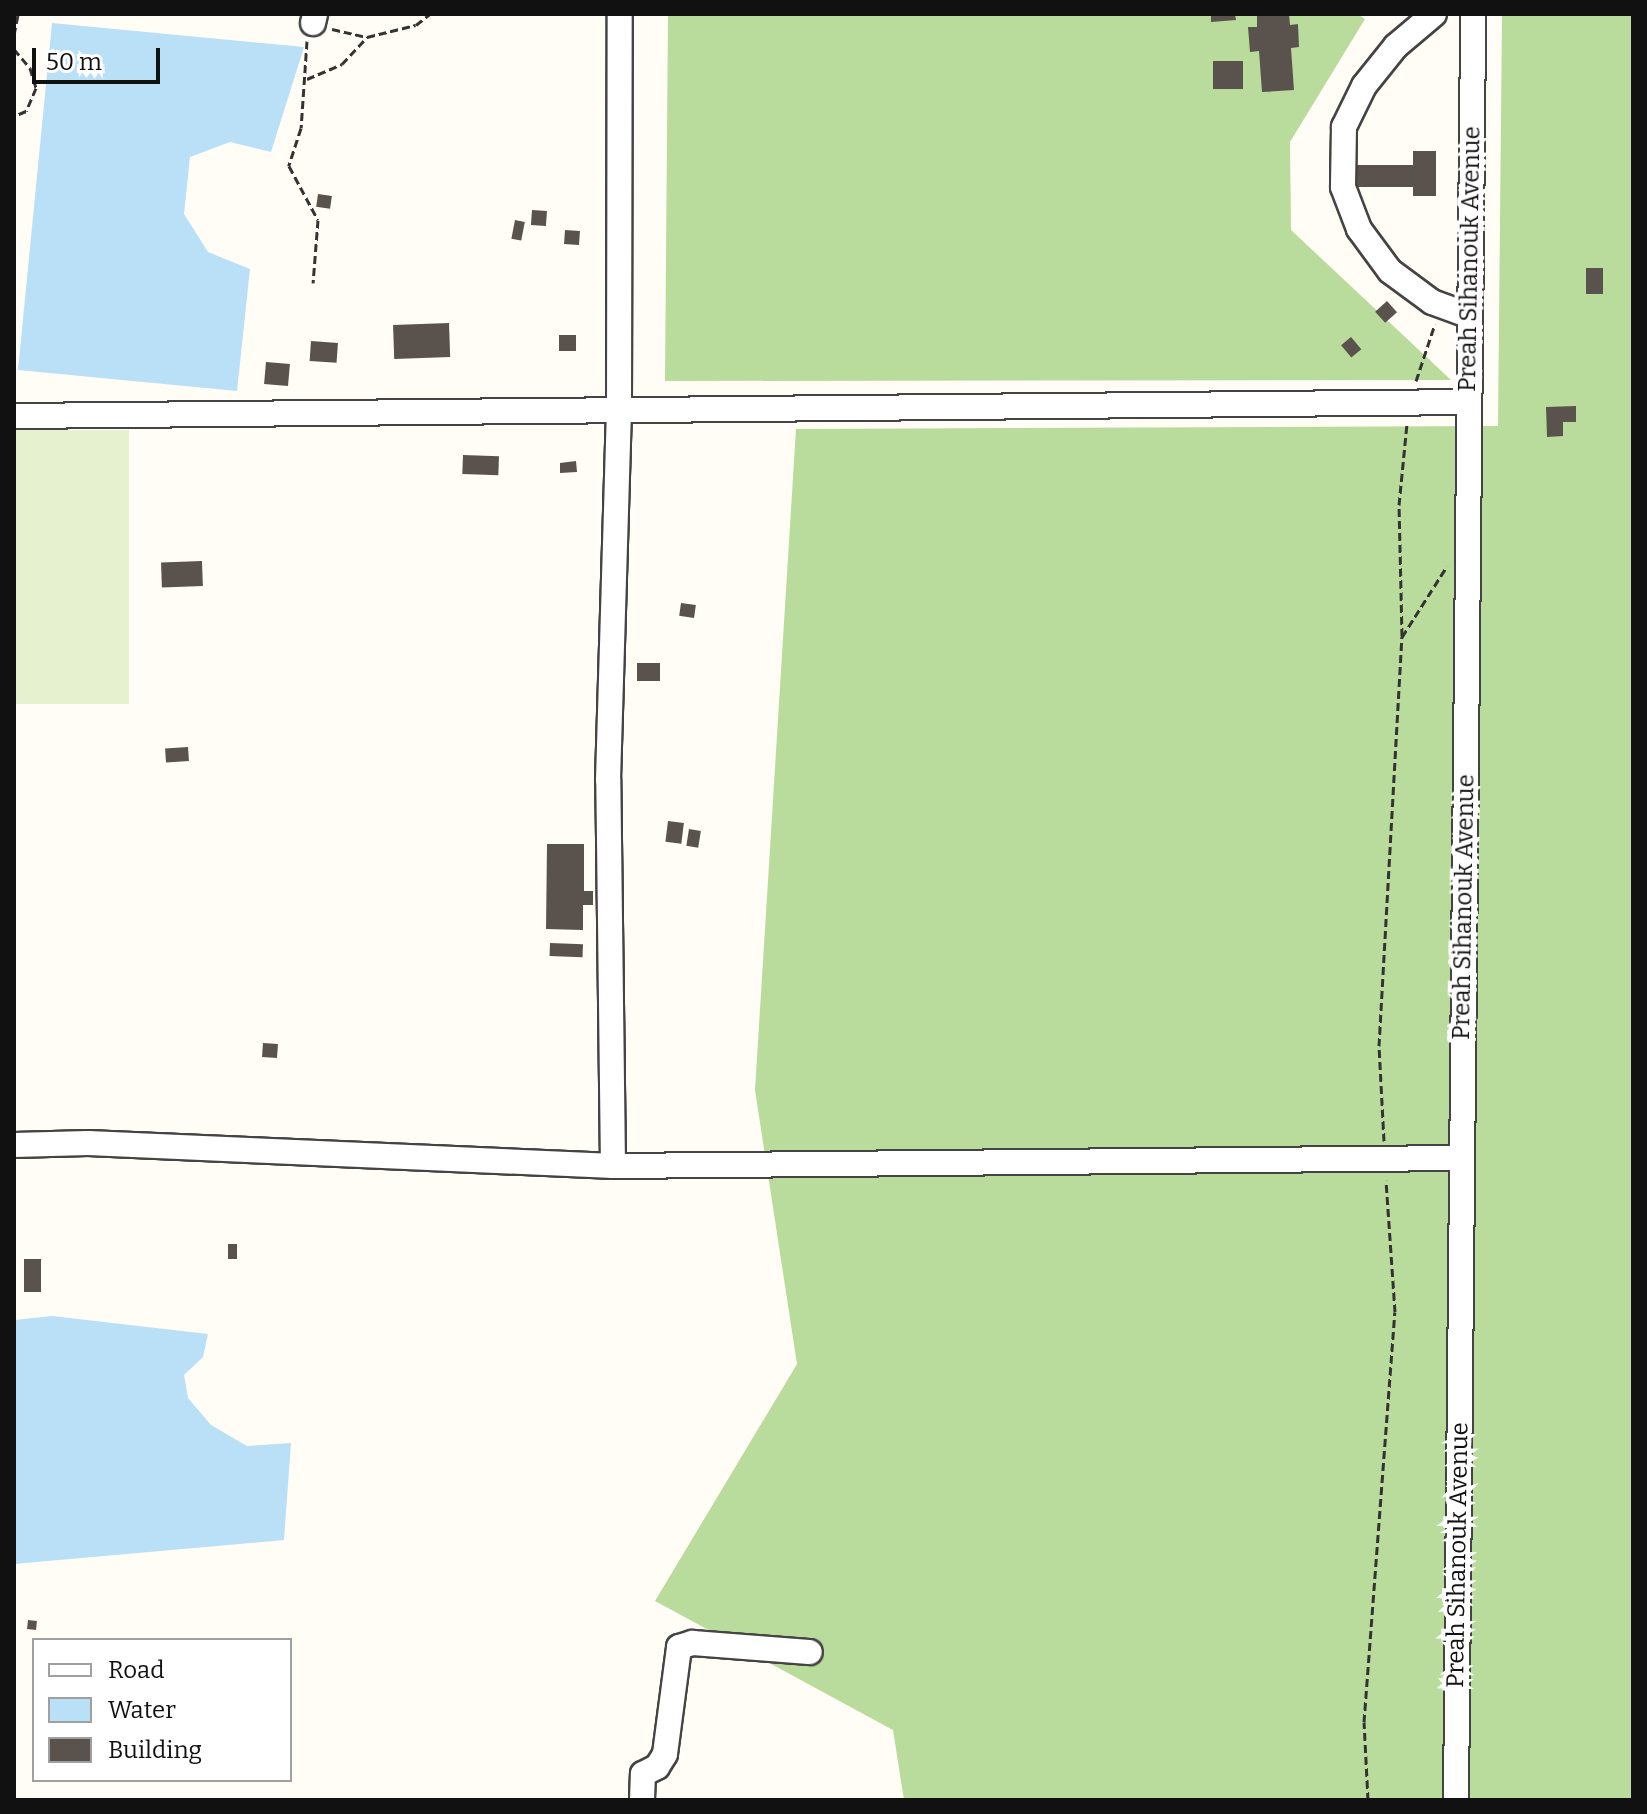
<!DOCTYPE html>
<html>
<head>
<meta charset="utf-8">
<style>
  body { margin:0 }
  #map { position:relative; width:1647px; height:1814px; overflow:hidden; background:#fffdf5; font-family:Bitter,serif }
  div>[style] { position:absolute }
  .forest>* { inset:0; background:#b9dc9c }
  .pitch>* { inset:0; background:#e6f2cf; transform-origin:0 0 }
  .water>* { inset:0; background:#b9e0f7 }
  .building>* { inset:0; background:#5a524d; transform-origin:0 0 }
  .path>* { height:3px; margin-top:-1.5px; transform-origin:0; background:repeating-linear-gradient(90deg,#333 0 8px,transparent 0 12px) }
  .roads { filter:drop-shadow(2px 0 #444) drop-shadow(-2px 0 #444) drop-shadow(0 2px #444) drop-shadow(0 -2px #444) }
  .minor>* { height:24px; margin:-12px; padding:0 12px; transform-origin:12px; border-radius:12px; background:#fff }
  span { translate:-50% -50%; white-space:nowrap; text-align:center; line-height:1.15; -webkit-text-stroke:8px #fff; paint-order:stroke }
  .street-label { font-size:24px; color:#111 }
  .frame { position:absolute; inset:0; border:16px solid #111; pointer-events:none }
  .legend { position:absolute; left:32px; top:1638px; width:260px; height:144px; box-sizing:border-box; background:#fff; border:2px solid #a0a0a0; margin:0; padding:10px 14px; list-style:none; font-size:24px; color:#111 }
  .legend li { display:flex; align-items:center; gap:16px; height:40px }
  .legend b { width:40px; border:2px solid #a0a0a0 }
  .scale { position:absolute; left:32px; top:48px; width:128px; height:36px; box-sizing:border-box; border:4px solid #111; border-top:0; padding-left:10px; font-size:24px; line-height:28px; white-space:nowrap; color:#111; -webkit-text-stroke:6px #fff; paint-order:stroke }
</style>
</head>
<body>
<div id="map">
  <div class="forest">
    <i style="clip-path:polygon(668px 14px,1357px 14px,1365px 19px,1290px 142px,1291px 230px,1451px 380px,665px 381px)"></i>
    <i style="clip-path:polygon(1502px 14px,1633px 14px,1633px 1800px,904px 1800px,893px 1730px,655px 1601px,797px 1364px,755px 1090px,796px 429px,1498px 426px)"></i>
  </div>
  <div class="pitch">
    <i style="left:14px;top:430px;width:115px;height:274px"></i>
  </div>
  <div class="water">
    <i style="clip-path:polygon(52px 23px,304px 47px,271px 152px,230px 142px,190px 157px,184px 214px,208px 252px,250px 269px,237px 391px,18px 370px)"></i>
    <i style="clip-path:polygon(52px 1316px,208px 1334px,203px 1357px,184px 1375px,188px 1398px,211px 1425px,247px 1446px,291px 1443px,284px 1540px,14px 1564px,14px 1320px)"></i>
  </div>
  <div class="building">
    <i style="clip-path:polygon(1211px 14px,1235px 14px,1236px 20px,1211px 22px)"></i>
    <i style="clip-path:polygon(1257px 14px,1289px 14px,1290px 25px,1298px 24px,1299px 47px,1291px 48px,1294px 90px,1262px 92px,1259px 51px,1250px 52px,1248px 27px,1257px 27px)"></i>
    <i style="left:1213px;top:61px;width:30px;height:28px"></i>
    <i style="clip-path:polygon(1413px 151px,1436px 151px,1436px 196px,1413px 196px,1413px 187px,1346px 187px,1346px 165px,1413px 165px)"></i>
    <i style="left:318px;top:194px;width:14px;height:13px;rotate:8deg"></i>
    <i style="left:532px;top:210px;width:15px;height:15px;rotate:4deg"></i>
    <i style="left:515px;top:220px;width:10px;height:19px;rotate:11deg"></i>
    <i style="left:565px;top:230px;width:15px;height:14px;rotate:4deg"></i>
    <i style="left:1603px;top:268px;width:26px;height:17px;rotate:90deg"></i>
    <i style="left:1387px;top:301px;width:15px;height:16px;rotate:48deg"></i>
    <i style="left:449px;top:323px;width:34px;height:56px;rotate:88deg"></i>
    <i style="left:559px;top:335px;width:17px;height:16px"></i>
    <i style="left:1351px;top:337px;width:16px;height:13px;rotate:50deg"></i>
    <i style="left:311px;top:341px;width:27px;height:20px;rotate:4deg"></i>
    <i style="left:266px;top:362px;width:24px;height:22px;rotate:5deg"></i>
    <i style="clip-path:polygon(1576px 406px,1576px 422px,1563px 422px,1563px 436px,1547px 437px,1546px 407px)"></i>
    <i style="left:463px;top:455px;width:36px;height:19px;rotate:2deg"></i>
    <i style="clip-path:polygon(576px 461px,577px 472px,560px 473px,560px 463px)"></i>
    <i style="left:202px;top:561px;width:25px;height:41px;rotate:88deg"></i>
    <i style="left:681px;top:603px;width:15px;height:13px;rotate:8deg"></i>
    <i style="left:660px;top:663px;width:18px;height:23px;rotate:90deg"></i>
    <i style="left:188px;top:747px;width:14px;height:23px;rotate:86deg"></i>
    <i style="left:668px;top:821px;width:16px;height:21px;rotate:7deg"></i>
    <i style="left:689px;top:829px;width:12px;height:17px;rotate:9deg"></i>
    <i style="clip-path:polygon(547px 844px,584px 844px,584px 891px,593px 891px,593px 905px,583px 905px,583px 930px,546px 929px)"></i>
    <i style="left:550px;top:943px;width:33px;height:13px;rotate:2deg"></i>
    <i style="left:263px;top:1043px;width:15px;height:14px;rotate:4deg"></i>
    <i style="left:228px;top:1244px;width:9px;height:15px"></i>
    <i style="left:24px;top:1259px;width:17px;height:33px"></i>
    <i style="left:28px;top:1620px;width:9px;height:9px;rotate:6deg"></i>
  </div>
  <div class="path">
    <i style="left:332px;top:29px;width:36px;rotate:13deg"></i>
    <i style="left:367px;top:37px;width:50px;rotate:-13.8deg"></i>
    <i style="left:416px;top:25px;width:18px;rotate:-38deg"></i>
    <i style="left:14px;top:35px;width:21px;rotate:-79deg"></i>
    <i style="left:307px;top:41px;width:87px;rotate:93.9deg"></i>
    <i style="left:301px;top:128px;width:40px;rotate:108deg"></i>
    <i style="left:289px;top:166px;width:61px;rotate:61.8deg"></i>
    <i style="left:318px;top:220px;width:63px;rotate:94.5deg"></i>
    <i style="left:14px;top:49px;width:25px;rotate:50deg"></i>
    <i style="left:30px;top:68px;width:21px;rotate:73deg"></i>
    <i style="left:36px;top:88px;width:25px;rotate:113deg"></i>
    <i style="left:26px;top:111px;width:13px;rotate:157deg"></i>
    <i style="left:307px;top:79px;width:38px;rotate:-23deg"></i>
    <i style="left:342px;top:64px;width:37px;rotate:-47deg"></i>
    <i style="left:14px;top:168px;width:17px;rotate:90deg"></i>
    <i style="left:1416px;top:381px;width:60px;rotate:-71.6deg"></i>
    <i style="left:1402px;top:636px;width:131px;rotate:-91.3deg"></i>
    <i style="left:1399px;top:505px;width:81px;rotate:-84.4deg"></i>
    <i style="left:1384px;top:1141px;width:95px;rotate:-93deg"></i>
    <i style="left:1379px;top:1046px;width:410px;rotate:-86.8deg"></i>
    <i style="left:1402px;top:637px;width:84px;rotate:-57.6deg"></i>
    <i style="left:1368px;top:1800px;width:78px;rotate:-92.9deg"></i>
    <i style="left:1364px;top:1722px;width:411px;rotate:-85.7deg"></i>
    <i style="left:1395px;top:1312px;width:132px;rotate:-93.9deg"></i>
  </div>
  <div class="roads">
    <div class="minor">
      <i style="left:1434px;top:14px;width:50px;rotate:139.9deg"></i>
      <i style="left:1396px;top:46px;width:51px;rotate:128.7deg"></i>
      <i style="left:1364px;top:86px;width:46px;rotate:116deg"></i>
      <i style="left:1344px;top:127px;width:60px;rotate:91deg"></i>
      <i style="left:1343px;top:187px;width:45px;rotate:69.1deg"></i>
      <i style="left:1359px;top:229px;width:52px;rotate:53.6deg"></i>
      <i style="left:1390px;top:271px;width:52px;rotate:36.4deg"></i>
      <i style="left:1432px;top:302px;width:40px;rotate:20.2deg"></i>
      <i style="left:313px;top:23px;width:9px;rotate:-77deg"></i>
      <i style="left:14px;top:416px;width:1455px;rotate:-0.55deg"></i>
      <i style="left:14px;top:1145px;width:74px;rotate:-1.5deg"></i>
      <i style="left:88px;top:1143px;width:526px;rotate:2.51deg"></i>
      <i style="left:613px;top:1166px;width:849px;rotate:-0.54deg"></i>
      <i style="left:613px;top:1166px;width:386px;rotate:-90.7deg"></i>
      <i style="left:608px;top:780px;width:372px;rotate:-88.3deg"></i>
      <i style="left:619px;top:408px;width:394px;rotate:-89.9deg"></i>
      <i style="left:642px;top:1800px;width:26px;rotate:-88deg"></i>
      <i style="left:643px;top:1774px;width:16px;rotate:-27deg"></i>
      <i style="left:657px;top:1767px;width:15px;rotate:-58deg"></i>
      <i style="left:665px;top:1754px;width:108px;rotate:-82.5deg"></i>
      <i style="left:679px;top:1647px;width:14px;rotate:-17deg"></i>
      <i style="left:692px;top:1643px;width:118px;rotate:4.4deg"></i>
      <i style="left:1456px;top:1800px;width:1786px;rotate:-89.45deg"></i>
    </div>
  </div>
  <div class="street-label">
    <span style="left:1470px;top:259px;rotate:-89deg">Preah Sihanouk Avenue</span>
    <span style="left:1464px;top:907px;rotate:-89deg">Preah Sihanouk Avenue</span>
    <span style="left:1458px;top:1555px;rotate:-89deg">Preah Sihanouk Avenue</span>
  </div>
  <div class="frame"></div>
  <ul class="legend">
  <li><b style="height:10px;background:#fff"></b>Road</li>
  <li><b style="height:22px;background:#b9e0f7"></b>Water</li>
  <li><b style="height:22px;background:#5a524d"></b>Building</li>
  </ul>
  <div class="scale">50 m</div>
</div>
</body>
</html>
